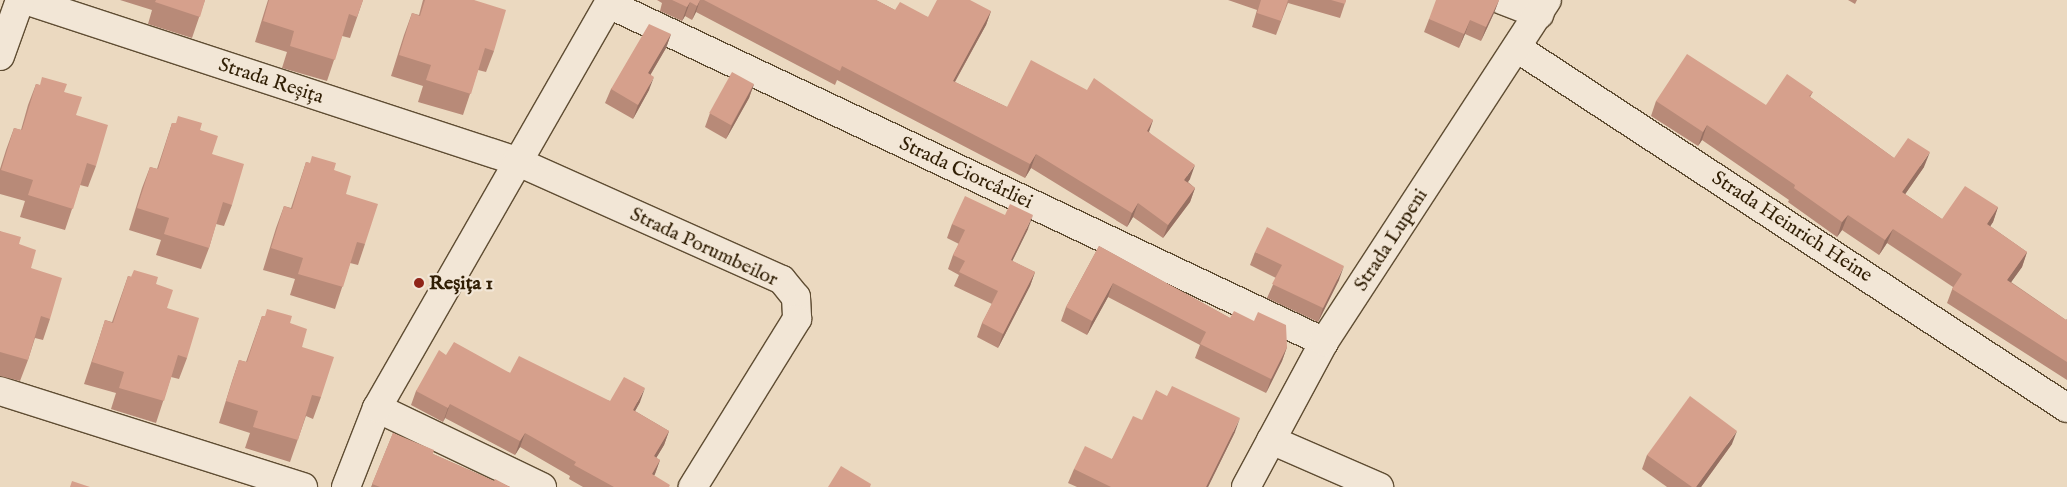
<!DOCTYPE html>
<html>
<head>
<meta charset="utf-8">
<style>
  body { margin:0 }
  #map { position:relative; width:2067px; height:487px; overflow:hidden; background:#ebd9c0; font-family:"IM FELL English",serif }
  div>[style] { position:absolute }
  .roads { filter:drop-shadow(1px 0 #5f4d33) drop-shadow(-1px 0 #5f4d33) drop-shadow(0 1px #5f4d33) drop-shadow(0 -1px #5f4d33) }
  .minor>* { height:28px; margin:-14px; padding:0 14px; transform-origin:14px; border-radius:14px; background:#f2e6d6 }
  .tertiary>* { height:28px; margin:-14px; padding:0 14px; transform-origin:14px; border-radius:14px; background:#f2e6d6 }
  .wall>* { inset:0; background:#b88a78 }
  .shaded-wall>* { inset:0; background:#967062 }
  .building>* { inset:0; background:#d6a08c; transform-origin:0 0 }
  .dots>* { width:14px; height:14px; translate:-50% -50%; box-sizing:border-box; border:2px solid #f2e6d6; border-radius:50% }
  span { translate:-50% -50%; white-space:nowrap; text-align:center; line-height:1.15; -webkit-text-stroke:4.5px #f2e6d6; paint-order:stroke }
  .street-label { font-size:20px; color:#301e04 }
  .poi-label { font-size:20px; color:#301e04; font-weight:700 }
  .left { translate:0 -50%; text-align:left }
</style>
</head>
<body>
<div id="map">
  <div class="roads">
    <div class="minor">
      <i style="left:25px;top:0;width:517px;rotate:18.15deg"></i>
      <i style="left:516px;top:161px;width:291px;rotate:24.1deg"></i>
      <i style="left:782px;top:280px;width:22px;rotate:51deg"></i>
      <i style="left:796px;top:297px;width:22px;rotate:87deg"></i>
      <i style="left:797px;top:319px;width:198px;rotate:121.8deg"></i>
      <i style="left:1502px;top:0;width:40px;rotate:21deg"></i>
      <i style="left:609px;top:4px;width:791px;rotate:25.3deg"></i>
      <i style="left:1517px;top:48px;width:657px;rotate:33.21deg"></i>
      <i style="left:0;top:56px;width:59px;rotate:-70.3deg"></i>
      <i style="left:0;top:391px;width:318px;rotate:17.6deg"></i>
      <i style="left:377px;top:408px;width:183px;rotate:25.6deg"></i>
      <i style="left:1271px;top:440px;width:118px;rotate:23.5deg"></i>
      <i style="left:346px;top:487px;width:85px;rotate:-68.6deg"></i>
      <i style="left:377px;top:408px;width:470px;rotate:-60.2deg"></i>
    </div>
    <div class="tertiary">
      <i style="left:1246px;top:487px;width:165px;rotate:-61.7deg"></i>
      <i style="left:1324px;top:342px;width:408px;rotate:-56.9deg"></i>
    </div>
  </div>
  <div class="wall">
    <i style="clip-path:polygon(120px 0,205px 0,192px 38px,148px 24px,152px 10px)"></i>
    <i style="clip-path:polygon(268px 0,363px 0,350px 38px,342px 36px,327px 81px,282px 68px,287px 52px,255px 42px)"></i>
    <i style="clip-path:polygon(423px 0,474px 0,494px 51px,486px 72px,478px 70px,463px 115px,418px 102px,423px 86px,391px 76px,404px 35px,412px 13px,419px 15px)"></i>
    <i style="clip-path:polygon(657px 0,876px 0,895px 10px,928px 17px,991px 11px,986px 25px,955px 82px,1007px 107px,1087px 90px,1153px 120px,1149px 132px,1190px 179px,1188px 182px,1195px 188px,1190px 202px,1163px 238px,1133px 217px,1127px 227px,1031px 168px,1025px 178px,837px 80px,835px 85px,696px 12px,692px 20px,685px 16px,682px 21px,660px 11px,662px 3px)"></i>
    <i style="clip-path:polygon(1228px 0,1346px 0,1340px 18px,1288px 3px,1276px 35px,1252px 27px,1257px 10px)"></i>
    <i style="clip-path:polygon(1499px 0,1494px 13px,1481px 41px,1465px 34px,1459px 48px,1424px 32px,1429px 19px)"></i>
    <i style="clip-path:polygon(1848px 0,1857px 0,1855px 4px)"></i>
    <i style="clip-path:polygon(671px 34px,666px 48px,651px 74px,649px 90px,633px 119px,605px 103px,611px 89px)"></i>
    <i style="clip-path:polygon(36px 84px,64px 92px,76px 115px,96px 166px,88px 187px,80px 185px,65px 230px,20px 217px,25px 201px,0 194px,0 169px,6px 150px,14px 128px,21px 130px,28px 105px)"></i>
    <i style="clip-path:polygon(754px 84px,749px 98px,726px 139px,705px 127px,710px 113px)"></i>
    <i style="clip-path:polygon(1813px 92px,1810px 97px,1894px 158px,1924px 167px,1905px 194px,1942px 219px,1998px 207px,1993px 222px,1990px 226px,2027px 252px,2022px 267px,2011px 282px,2066px 320px,2067px 319px,2067px 380px,1947px 303px,1953px 287px,1887px 243px,1879px 255px,1842px 230px,1837px 237px,1788px 202px,1789px 200px,1702px 140px,1698px 146px,1651px 116px,1656px 101px,1766px 105px)"></i>
    <i style="clip-path:polygon(172px 123px,200px 130px,212px 154px,232px 205px,224px 226px,216px 224px,209px 248px,201px 269px,156px 255px,161px 240px,129px 230px,142px 188px,150px 167px,157px 169px)"></i>
    <i style="clip-path:polygon(306px 162px,334px 170px,346px 194px,365px 244px,358px 265px,350px 263px,335px 309px,290px 295px,295px 279px,263px 270px,276px 228px,284px 206px,291px 208px)"></i>
    <i style="clip-path:polygon(952px 224px,1028px 229px,1012px 261px,1035px 272px,1030px 286px,998px 348px,977px 337px,982px 323px,992px 304px,954px 286px,959px 275px,948px 269px,953px 255px,959px 244px,947px 238px)"></i>
    <i style="clip-path:polygon(0 231px,19px 244px,31px 268px,50px 319px,43px 340px,35px 338px,28px 360px,20px 381px,0 376px)"></i>
    <i style="clip-path:polygon(1099px 246px,1230px 318px,1287px 347px,1282px 361px,1266px 393px,1195px 358px,1200px 345px,1108px 297px,1087px 335px,1061px 321px,1066px 307px)"></i>
    <i style="clip-path:polygon(1255px 252px,1339px 280px,1318px 322px,1267px 298px,1276px 278px,1250px 265px)"></i>
    <i style="clip-path:polygon(128px 276px,156px 284px,167px 308px,187px 358px,179px 379px,171px 377px,156px 423px,111px 409px,116px 393px,84px 384px,98px 342px,105px 320px,112px 322px)"></i>
    <i style="clip-path:polygon(262px 316px,290px 323px,302px 347px,321px 397px,313px 419px,306px 416px,290px 462px,245px 448px,250px 433px,219px 423px,232px 381px,239px 360px,246px 362px)"></i>
    <i style="clip-path:polygon(446px 355px,610px 401px,640px 402px,635px 411px,669px 431px,664px 445px,656px 458px,660px 460px,654px 476px,669px 487px,583px 487px,569px 479px,570px 476px,520px 447px,515px 455px,445px 418px,443px 422px,411px 405px,416px 391px)"></i>
    <i style="clip-path:polygon(1142px 420px,1235px 432px,1208px 487px,1077px 487px,1068px 483px,1074px 469px,1112px 459px)"></i>
    <i style="clip-path:polygon(393px 433px,433px 454px,494px 481px,510px 487px,371px 487px)"></i>
    <i style="clip-path:polygon(1732px 444px,1701px 487px,1667px 487px,1642px 469px,1647px 455px)"></i>
  </div>
  <div class="shaded-wall">
    <i style="clip-path:polygon(700px 0,696px 12px,692px 20px,697px 6px)"></i>
    <i style="clip-path:polygon(1499px 0,1494px 13px,1481px 41px,1486px 27px)"></i>
    <i style="clip-path:polygon(690px 2px,685px 16px,682px 21px,687px 7px)"></i>
    <i style="clip-path:polygon(991px 11px,986px 25px,948px 94px,953px 81px)"></i>
    <i style="clip-path:polygon(1470px 20px,1465px 34px,1459px 48px,1464px 34px)"></i>
    <i style="clip-path:polygon(671px 34px,666px 48px,643px 87px,648px 73px)"></i>
    <i style="clip-path:polygon(654px 77px,649px 90px,633px 119px,638px 105px)"></i>
    <i style="clip-path:polygon(754px 84px,749px 98px,726px 139px,732px 125px)"></i>
    <i style="clip-path:polygon(1153px 120px,1148px 134px,1147px 131px)"></i>
    <i style="clip-path:polygon(1707px 125px,1702px 140px,1698px 146px,1703px 132px)"></i>
    <i style="clip-path:polygon(1930px 152px,1924px 167px,1897px 206px,1902px 192px)"></i>
    <i style="clip-path:polygon(1036px 154px,1031px 168px,1025px 178px,1030px 164px)"></i>
    <i style="clip-path:polygon(1195px 165px,1190px 179px,1179px 194px,1184px 180px)"></i>
    <i style="clip-path:polygon(1195px 188px,1190px 202px,1163px 238px,1168px 225px)"></i>
    <i style="clip-path:polygon(1138px 203px,1133px 217px,1127px 227px,1132px 213px)"></i>
    <i style="clip-path:polygon(1998px 207px,1993px 222px,1982px 239px,1987px 224px)"></i>
    <i style="clip-path:polygon(1033px 215px,1028px 229px,1006px 274px,1011px 260px)"></i>
    <i style="clip-path:polygon(1848px 215px,1842px 230px,1837px 237px,1842px 222px)"></i>
    <i style="clip-path:polygon(1893px 229px,1887px 243px,1879px 255px,1885px 240px)"></i>
    <i style="clip-path:polygon(2027px 252px,2022px 267px,2002px 295px,2007px 280px)"></i>
    <i style="clip-path:polygon(1344px 266px,1339px 280px,1318px 322px,1323px 308px)"></i>
    <i style="clip-path:polygon(1035px 272px,1030px 286px,998px 348px,1003px 334px)"></i>
    <i style="clip-path:polygon(1113px 283px,1108px 297px,1087px 335px,1092px 321px)"></i>
    <i style="clip-path:polygon(1287px 347px,1282px 361px,1266px 393px,1271px 379px)"></i>
    <i style="clip-path:polygon(645px 388px,640px 402px,628px 424px,633px 410px)"></i>
    <i style="clip-path:polygon(450px 404px,445px 418px,443px 422px,448px 408px)"></i>
    <i style="clip-path:polygon(1240px 418px,1235px 432px,1208px 487px,1206px 487px)"></i>
    <i style="clip-path:polygon(669px 431px,664px 445px,649px 470px,654px 456px)"></i>
    <i style="clip-path:polygon(1737px 431px,1732px 444px,1701px 487px,1696px 487px)"></i>
    <i style="clip-path:polygon(525px 433px,520px 447px,515px 455px,520px 441px)"></i>
    <i style="clip-path:polygon(660px 460px,655px 474px,647px 487px,652px 474px)"></i>
  </div>
  <div class="building">
    <i style="clip-path:polygon(156px 0,205px 0,200px 17px,155px 2px)"></i>
    <i style="clip-path:polygon(269px 0,363px 0,357px 17px,349px 14px,335px 60px,290px 46px,294px 31px,263px 21px)"></i>
    <i style="clip-path:polygon(425px 0,474px 0,506px 10px,494px 51px,485px 48px,471px 94px,426px 80px,431px 65px,399px 55px,412px 13px,420px 16px)"></i>
    <i style="clip-path:polygon(672px 0,700px 0,697px 6px,690px 2px,687px 7px)"></i>
    <i style="clip-path:polygon(704px 0,876px 0,895px 10px,900px 2px,928px 17px,937px 0,970px 0,991px 11px,953px 81px,1007px 107px,1031px 60px,1087px 90px,1094px 78px,1153px 120px,1147px 131px,1195px 165px,1184px 180px,1195px 188px,1168px 225px,1138px 203px,1132px 213px,1036px 154px,1030px 164px,842px 66px,840px 71px)"></i>
    <i style="clip-path:polygon(1261px 0,1288px 0,1281px 21px,1257px 13px)"></i>
    <i style="clip-path:polygon(1331px 0,1346px 0,1345px 4px)"></i>
    <i style="clip-path:polygon(1436px 0,1499px 0,1486px 27px,1470px 20px,1464px 34px,1429px 19px)"></i>
    <i style="clip-path:polygon(649px 24px,671px 34px,648px 73px,654px 77px,638px 105px,611px 89px)"></i>
    <i style="clip-path:polygon(1687px 54px,1766px 105px,1787px 74px,1813px 92px,1809px 96px,1894px 158px,1908px 138px,1930px 152px,1902px 192px,1942px 219px,1965px 186px,1998px 207px,1987px 224px,2027px 252px,2007px 280px,2066px 320px,2067px 319px,2067px 362px,1952px 289px,1962px 274px,1893px 229px,1885px 240px,1848px 215px,1842px 222px,1794px 188px,1795px 185px,1707px 125px,1703px 132px,1656px 101px)"></i>
    <i style="left:732px;top:72px;width:25px;height:47px;rotate:29deg"></i>
    <i style="clip-path:polygon(42px 77px,67px 84px,64px 92px,82px 97px,76px 115px,108px 125px,96px 166px,87px 163px,73px 209px,28px 195px,33px 180px,1px 170px,14px 128px,22px 130px,36px 84px,40px 85px)"></i>
    <i style="clip-path:polygon(178px 116px,202px 123px,200px 130px,218px 136px,212px 154px,244px 164px,232px 205px,223px 202px,209px 248px,164px 234px,169px 218px,137px 208px,150px 167px,158px 169px,172px 123px,176px 123px)"></i>
    <i style="clip-path:polygon(312px 156px,336px 163px,334px 170px,351px 176px,346px 194px,378px 204px,365px 244px,357px 242px,343px 287px,298px 274px,303px 258px,271px 248px,284px 206px,292px 209px,306px 162px,310px 163px)"></i>
    <i style="clip-path:polygon(965px 196px,1005px 215px,1010px 204px,1033px 215px,1011px 260px,1035px 272px,1003px 334px,982px 323px,998px 291px,959px 272px,965px 261px,953px 255px,965px 230px,952px 224px)"></i>
    <i style="clip-path:polygon(1267px 227px,1344px 266px,1323px 308px,1272px 284px,1282px 265px,1255px 252px)"></i>
    <i style="clip-path:polygon(0 231px,21px 237px,19px 244px,36px 250px,31px 268px,62px 278px,50px 319px,41px 316px,28px 360px,0 352px)"></i>
    <i style="clip-path:polygon(1099px 246px,1230px 318px,1234px 311px,1254px 321px,1258px 312px,1286px 325px,1287px 347px,1271px 379px,1200px 344px,1206px 332px,1113px 283px,1092px 321px,1066px 307px)"></i>
    <i style="clip-path:polygon(134px 270px,158px 277px,156px 284px,173px 290px,167px 308px,199px 318px,187px 358px,178px 355px,164px 401px,119px 388px,124px 372px,92px 362px,105px 320px,113px 323px,128px 276px,131px 277px)"></i>
    <i style="clip-path:polygon(267px 309px,292px 316px,290px 323px,307px 329px,302px 347px,334px 357px,321px 397px,312px 395px,298px 440px,253px 427px,258px 411px,226px 401px,239px 360px,247px 362px,262px 316px,265px 316px)"></i>
    <i style="clip-path:polygon(454px 342px,510px 373px,519px 356px,610px 401px,624px 377px,645px 388px,633px 410px,669px 431px,654px 456px,660px 460px,652px 474px,670px 485px,669px 487px,614px 487px,574px 465px,576px 462px,525px 433px,520px 441px,450px 404px,448px 408px,416px 391px,439px 350px,446px 355px)"></i>
    <i style="clip-path:polygon(1172px 386px,1240px 418px,1206px 487px,1111px 487px,1074px 469px,1085px 446px,1112px 459px,1133px 416px,1142px 420px,1156px 390px,1167px 396px)"></i>
    <i style="clip-path:polygon(1690px 396px,1737px 431px,1696px 487px,1692px 487px,1647px 455px)"></i>
    <i style="clip-path:polygon(393px 433px,434px 450px,433px 454px,494px 481px,495px 479px,510px 487px,380px 487px,372px 484px)"></i>
    <i style="clip-path:polygon(841px 466px,871px 484px,870px 487px,828px 487px)"></i>
    <i style="clip-path:polygon(72px 481px,90px 487px,70px 487px)"></i>
  </div>
  <div class="dots">
    <i style="left:419px;top:283px;background:#8f2418"></i>
  </div>
  <div class="street-label">
    <span style="left:271px;top:81px;rotate:18deg">Strada Reșița</span>
    <span style="left:966px;top:173px;rotate:25deg">Strada Ciorcârliei</span>
    <span style="left:1792px;top:227px;rotate:33deg">Strada Heinrich Heine</span>
    <span style="left:1391px;top:240px;rotate:-57deg">Strada Lupeni</span>
    <span style="left:704px;top:247px;rotate:25deg">Strada Porumbeilor</span>
  </div>
  <div class="poi-label">
    <span class="left" style="left:429px;top:283px">Reșița 1</span>
  </div>
</div>
</body>
</html>
